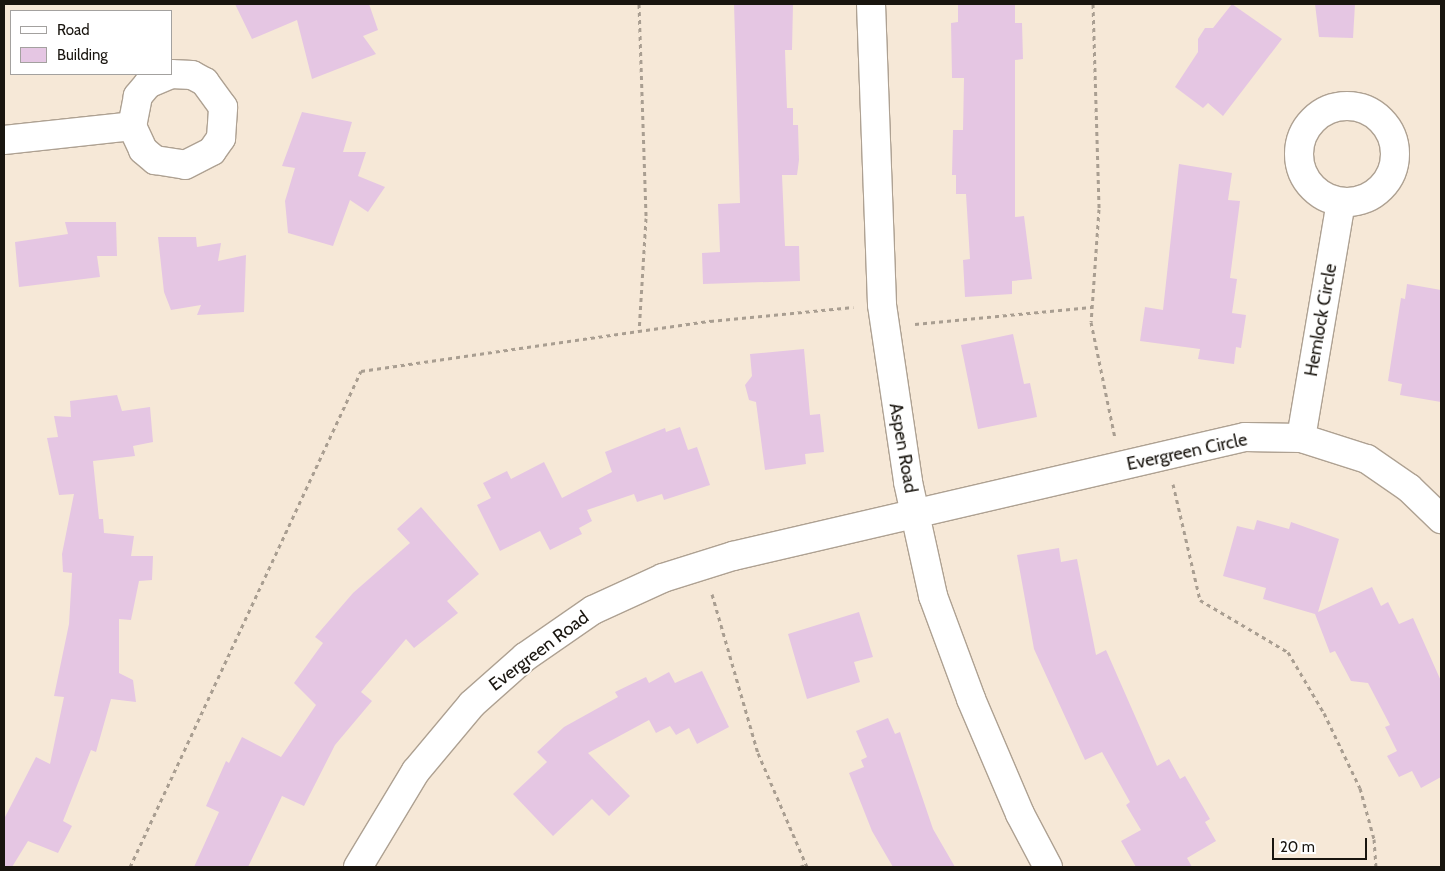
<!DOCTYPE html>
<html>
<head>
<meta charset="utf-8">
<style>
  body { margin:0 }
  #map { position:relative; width:1445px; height:871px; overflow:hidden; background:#f6e8d7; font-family:Cabin,sans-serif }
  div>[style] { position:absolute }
  .building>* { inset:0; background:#e5c6e3 }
  .path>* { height:3px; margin-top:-1.5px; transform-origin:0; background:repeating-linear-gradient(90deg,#a99e91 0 4px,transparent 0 8px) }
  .roads { filter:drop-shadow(1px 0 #aea192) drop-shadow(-1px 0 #aea192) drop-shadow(0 1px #aea192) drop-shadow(0 -1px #aea192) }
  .minor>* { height:28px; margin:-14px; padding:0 14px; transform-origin:14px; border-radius:14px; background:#fff }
  .minor>.ring { margin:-14px; padding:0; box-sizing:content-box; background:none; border:28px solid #fff; border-radius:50% }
  span { translate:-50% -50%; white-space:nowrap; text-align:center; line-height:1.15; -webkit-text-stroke:4px #fff; paint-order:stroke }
  .street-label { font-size:18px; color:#19150f }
  .frame { position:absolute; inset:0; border:5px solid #19150f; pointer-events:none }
  .legend { position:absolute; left:10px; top:10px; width:162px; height:65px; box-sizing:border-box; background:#fff; border:1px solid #a3a19f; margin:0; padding:6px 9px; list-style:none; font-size:15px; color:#19150f }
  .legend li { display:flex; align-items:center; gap:10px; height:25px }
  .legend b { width:25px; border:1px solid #a3a19f }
  .scale { position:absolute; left:1272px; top:838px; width:95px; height:22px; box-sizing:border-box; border:2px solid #19150f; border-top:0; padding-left:6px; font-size:15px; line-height:18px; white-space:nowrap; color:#19150f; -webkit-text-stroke:4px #fff; paint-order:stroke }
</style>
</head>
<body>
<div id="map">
  <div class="building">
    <i style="clip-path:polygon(235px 4px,369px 4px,378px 30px,363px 36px,376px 54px,312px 79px,297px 20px,252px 39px)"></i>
    <i style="clip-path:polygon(734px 4px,793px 4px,792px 50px,785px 50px,787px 108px,793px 108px,793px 125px,798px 125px,799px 160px,797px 175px,782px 175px,785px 246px,799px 246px,800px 281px,703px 284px,702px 253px,720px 252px,718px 204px,740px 203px)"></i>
    <i style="clip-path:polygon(958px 4px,1015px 4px,1015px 23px,1022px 23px,1023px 59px,1015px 60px,1015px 217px,1024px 216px,1032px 279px,1012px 281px,1012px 294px,965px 297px,963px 260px,970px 259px,966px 194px,956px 194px,956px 175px,952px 175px,953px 130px,963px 130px,964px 78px,952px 78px,951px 23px,958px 22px)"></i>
    <i style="clip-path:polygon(1232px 4px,1282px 39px,1223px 116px,1208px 103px,1203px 108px,1175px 87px,1198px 52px,1198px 39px,1205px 28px,1213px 28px)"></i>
    <i style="clip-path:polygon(1315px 4px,1355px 4px,1353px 38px,1319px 37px)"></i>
    <i style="clip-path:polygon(302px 112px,352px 122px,343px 152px,366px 152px,358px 176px,385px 187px,368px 212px,350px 200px,333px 246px,288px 233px,285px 201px,295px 168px,282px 166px)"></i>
    <i style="clip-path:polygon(1179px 164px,1232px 173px,1228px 200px,1240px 201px,1230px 278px,1237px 279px,1232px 313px,1246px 315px,1241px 348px,1236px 347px,1234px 364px,1198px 359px,1200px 349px,1140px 341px,1145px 307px,1163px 310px)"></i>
    <i style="clip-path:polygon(65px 222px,116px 222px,117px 256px,97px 256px,100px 277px,19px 287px,15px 242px,68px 234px)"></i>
    <i style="clip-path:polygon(158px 237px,196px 237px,197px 247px,221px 243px,218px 261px,246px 255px,244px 312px,197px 315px,201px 305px,171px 310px,164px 292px)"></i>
    <i style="clip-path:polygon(1407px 284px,1441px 290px,1441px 402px,1400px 395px,1402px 384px,1388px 381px,1401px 298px,1405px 299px)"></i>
    <i style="clip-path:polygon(1013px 334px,1024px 384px,1030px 383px,1037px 417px,978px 429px,961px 345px)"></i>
    <i style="clip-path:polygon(804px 349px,810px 415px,820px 414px,824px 452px,805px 454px,806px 464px,765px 470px,756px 402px,749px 400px,745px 385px,752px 376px,750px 354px)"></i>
    <i style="clip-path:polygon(117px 395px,122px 411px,150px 407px,153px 442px,133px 446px,135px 456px,93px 461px,99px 519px,103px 519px,104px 533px,134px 536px,131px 556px,153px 556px,152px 580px,139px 581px,131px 620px,119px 619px,119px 673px,133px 680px,136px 702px,111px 699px,96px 752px,91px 750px,63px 821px,72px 826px,58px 853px,28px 841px,12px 867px,4px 867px,4px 819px,36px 757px,50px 764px,64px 697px,54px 696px,69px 624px,72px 573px,63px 572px,62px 554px,74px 494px,59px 495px,47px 438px,58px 437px,54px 416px,71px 417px,70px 401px)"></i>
    <i style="clip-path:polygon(680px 427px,688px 450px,697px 447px,710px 485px,664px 500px,662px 494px,637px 502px,634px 494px,587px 510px,592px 521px,579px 528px,582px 534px,550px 550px,540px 531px,500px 551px,477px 505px,491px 498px,483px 483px,507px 471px,511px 479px,544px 462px,562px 498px,612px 472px,605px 452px,665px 428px,666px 432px)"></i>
    <i style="clip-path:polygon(421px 507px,479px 574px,447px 601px,458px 613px,414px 648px,406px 639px,361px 692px,372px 701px,335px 745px,304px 806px,282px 796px,248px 867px,194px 867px,219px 812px,206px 806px,226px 761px,229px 763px,242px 737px,281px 757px,316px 705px,294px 683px,323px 643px,315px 637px,353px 593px,410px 543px,397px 529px)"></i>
    <i style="clip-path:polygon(1257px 520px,1289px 529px,1291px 522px,1339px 539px,1318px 612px,1372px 587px,1381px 606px,1388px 602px,1399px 624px,1413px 618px,1441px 681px,1441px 777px,1421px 788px,1412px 771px,1399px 777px,1387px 756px,1397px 751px,1385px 727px,1390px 725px,1368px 683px,1351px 681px,1335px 651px,1330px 653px,1315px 614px,1263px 599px,1266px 588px,1223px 576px,1237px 526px,1254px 530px)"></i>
    <i style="clip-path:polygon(1059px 548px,1061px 562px,1077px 559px,1096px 655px,1106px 650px,1157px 766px,1169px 759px,1180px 779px,1185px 776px,1210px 819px,1205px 822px,1216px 841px,1187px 858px,1192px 867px,1136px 867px,1121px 841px,1141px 830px,1126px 805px,1130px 802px,1102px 752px,1085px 760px,1034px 649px,1017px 555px)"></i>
    <i style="clip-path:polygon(859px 612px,873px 657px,854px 662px,860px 682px,807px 699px,788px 634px)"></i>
    <i style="clip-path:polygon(702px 671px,729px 727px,697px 744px,689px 728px,676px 735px,670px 726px,656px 733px,649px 720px,588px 753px,630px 796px,609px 816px,592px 799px,553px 836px,513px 794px,547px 762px,537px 752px,564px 727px,618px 697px,615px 692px,646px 677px,649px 683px,669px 672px,675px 683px)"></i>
    <i style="clip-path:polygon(888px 718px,895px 734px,900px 732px,933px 829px,955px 867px,893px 867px,872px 831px,849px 773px,864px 767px,861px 760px,867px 757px,856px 731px)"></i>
  </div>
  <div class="path">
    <i style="left:639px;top:4px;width:214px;rotate:88.1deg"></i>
    <i style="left:646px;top:218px;width:113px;rotate:93.5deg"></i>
    <i style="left:1093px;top:4px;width:205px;rotate:88.3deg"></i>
    <i style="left:1099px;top:209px;width:113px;rotate:94deg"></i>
    <i style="left:1091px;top:322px;width:118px;rotate:78.3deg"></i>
    <i style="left:915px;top:324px;width:177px;rotate:-5.5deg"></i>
    <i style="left:1173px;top:484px;width:119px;rotate:76.9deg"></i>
    <i style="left:1200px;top:600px;width:102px;rotate:30.6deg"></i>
    <i style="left:1288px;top:652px;width:71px;rotate:59.5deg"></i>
    <i style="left:1324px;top:713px;width:83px;rotate:64.4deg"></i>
    <i style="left:1360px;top:788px;width:53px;rotate:74.6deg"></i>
    <i style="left:1374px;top:839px;width:28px;rotate:86deg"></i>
    <i style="left:712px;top:594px;width:166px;rotate:73.9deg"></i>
    <i style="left:758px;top:753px;width:124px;rotate:66.7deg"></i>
    <i style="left:130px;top:867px;width:547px;rotate:-65.03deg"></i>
    <i style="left:361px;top:371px;width:353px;rotate:-8.2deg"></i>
    <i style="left:710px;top:321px;width:144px;rotate:-5.6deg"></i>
    <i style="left:800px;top:867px;width:5px;rotate:-22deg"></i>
  </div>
  <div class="roads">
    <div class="minor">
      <i style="left:871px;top:4px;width:301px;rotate:87.9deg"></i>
      <i style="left:882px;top:305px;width:179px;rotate:81.6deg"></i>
      <i style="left:908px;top:482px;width:117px;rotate:77.6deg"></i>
      <i style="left:933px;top:596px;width:110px;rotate:69.7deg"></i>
      <i style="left:971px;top:699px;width:125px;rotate:66.9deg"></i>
      <i style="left:1020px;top:814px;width:60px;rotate:62.2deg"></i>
      <i style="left:171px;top:74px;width:25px;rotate:157deg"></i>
      <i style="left:148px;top:84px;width:16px;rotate:130deg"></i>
      <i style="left:138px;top:96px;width:31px;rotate:101deg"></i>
      <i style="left:132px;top:126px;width:26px;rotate:65deg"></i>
      <i style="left:143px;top:150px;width:16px;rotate:40deg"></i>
      <i style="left:155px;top:160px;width:30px;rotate:9deg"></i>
      <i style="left:185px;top:165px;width:30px;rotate:-27deg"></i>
      <i style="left:212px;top:151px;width:16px;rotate:-55deg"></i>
      <i style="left:221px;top:138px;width:31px;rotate:-86deg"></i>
      <i style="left:223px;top:107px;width:31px;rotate:-126deg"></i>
      <i style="left:205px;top:82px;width:15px;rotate:-152deg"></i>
      <i style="left:192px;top:75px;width:21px;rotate:-177deg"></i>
      <i class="ring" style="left:1299px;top:106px;width:68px;height:68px"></i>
      <i style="left:4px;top:140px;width:129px;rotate:-6.2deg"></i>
      <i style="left:1301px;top:438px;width:239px;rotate:-80.4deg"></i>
      <i style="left:358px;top:867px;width:112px;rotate:-58.9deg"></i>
      <i style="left:416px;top:771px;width:87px;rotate:-50.1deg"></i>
      <i style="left:472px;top:704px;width:71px;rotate:-41.6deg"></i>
      <i style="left:525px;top:657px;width:83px;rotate:-34.7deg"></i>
      <i style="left:593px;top:610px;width:77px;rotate:-24.6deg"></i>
      <i style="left:663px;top:578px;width:73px;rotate:-17.4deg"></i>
      <i style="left:733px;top:556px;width:526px;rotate:-13.08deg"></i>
      <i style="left:1245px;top:437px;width:56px;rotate:1deg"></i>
      <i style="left:1301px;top:438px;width:69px;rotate:17.7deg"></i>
      <i style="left:1367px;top:459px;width:51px;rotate:34.6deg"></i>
      <i style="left:1409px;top:488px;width:45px;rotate:44.1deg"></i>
    </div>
  </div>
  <div class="street-label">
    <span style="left:1321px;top:320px;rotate:-80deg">Hemlock Circle</span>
    <span style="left:903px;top:448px;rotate:80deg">Aspen Road</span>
    <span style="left:1187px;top:452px;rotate:-12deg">Evergreen Circle</span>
    <span style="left:539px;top:651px;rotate:-37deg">Evergreen Road</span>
  </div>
  <div class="frame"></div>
  <ul class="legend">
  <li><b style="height:6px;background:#fff"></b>Road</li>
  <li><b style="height:14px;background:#e5c6e3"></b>Building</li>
  </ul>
  <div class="scale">20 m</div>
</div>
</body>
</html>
